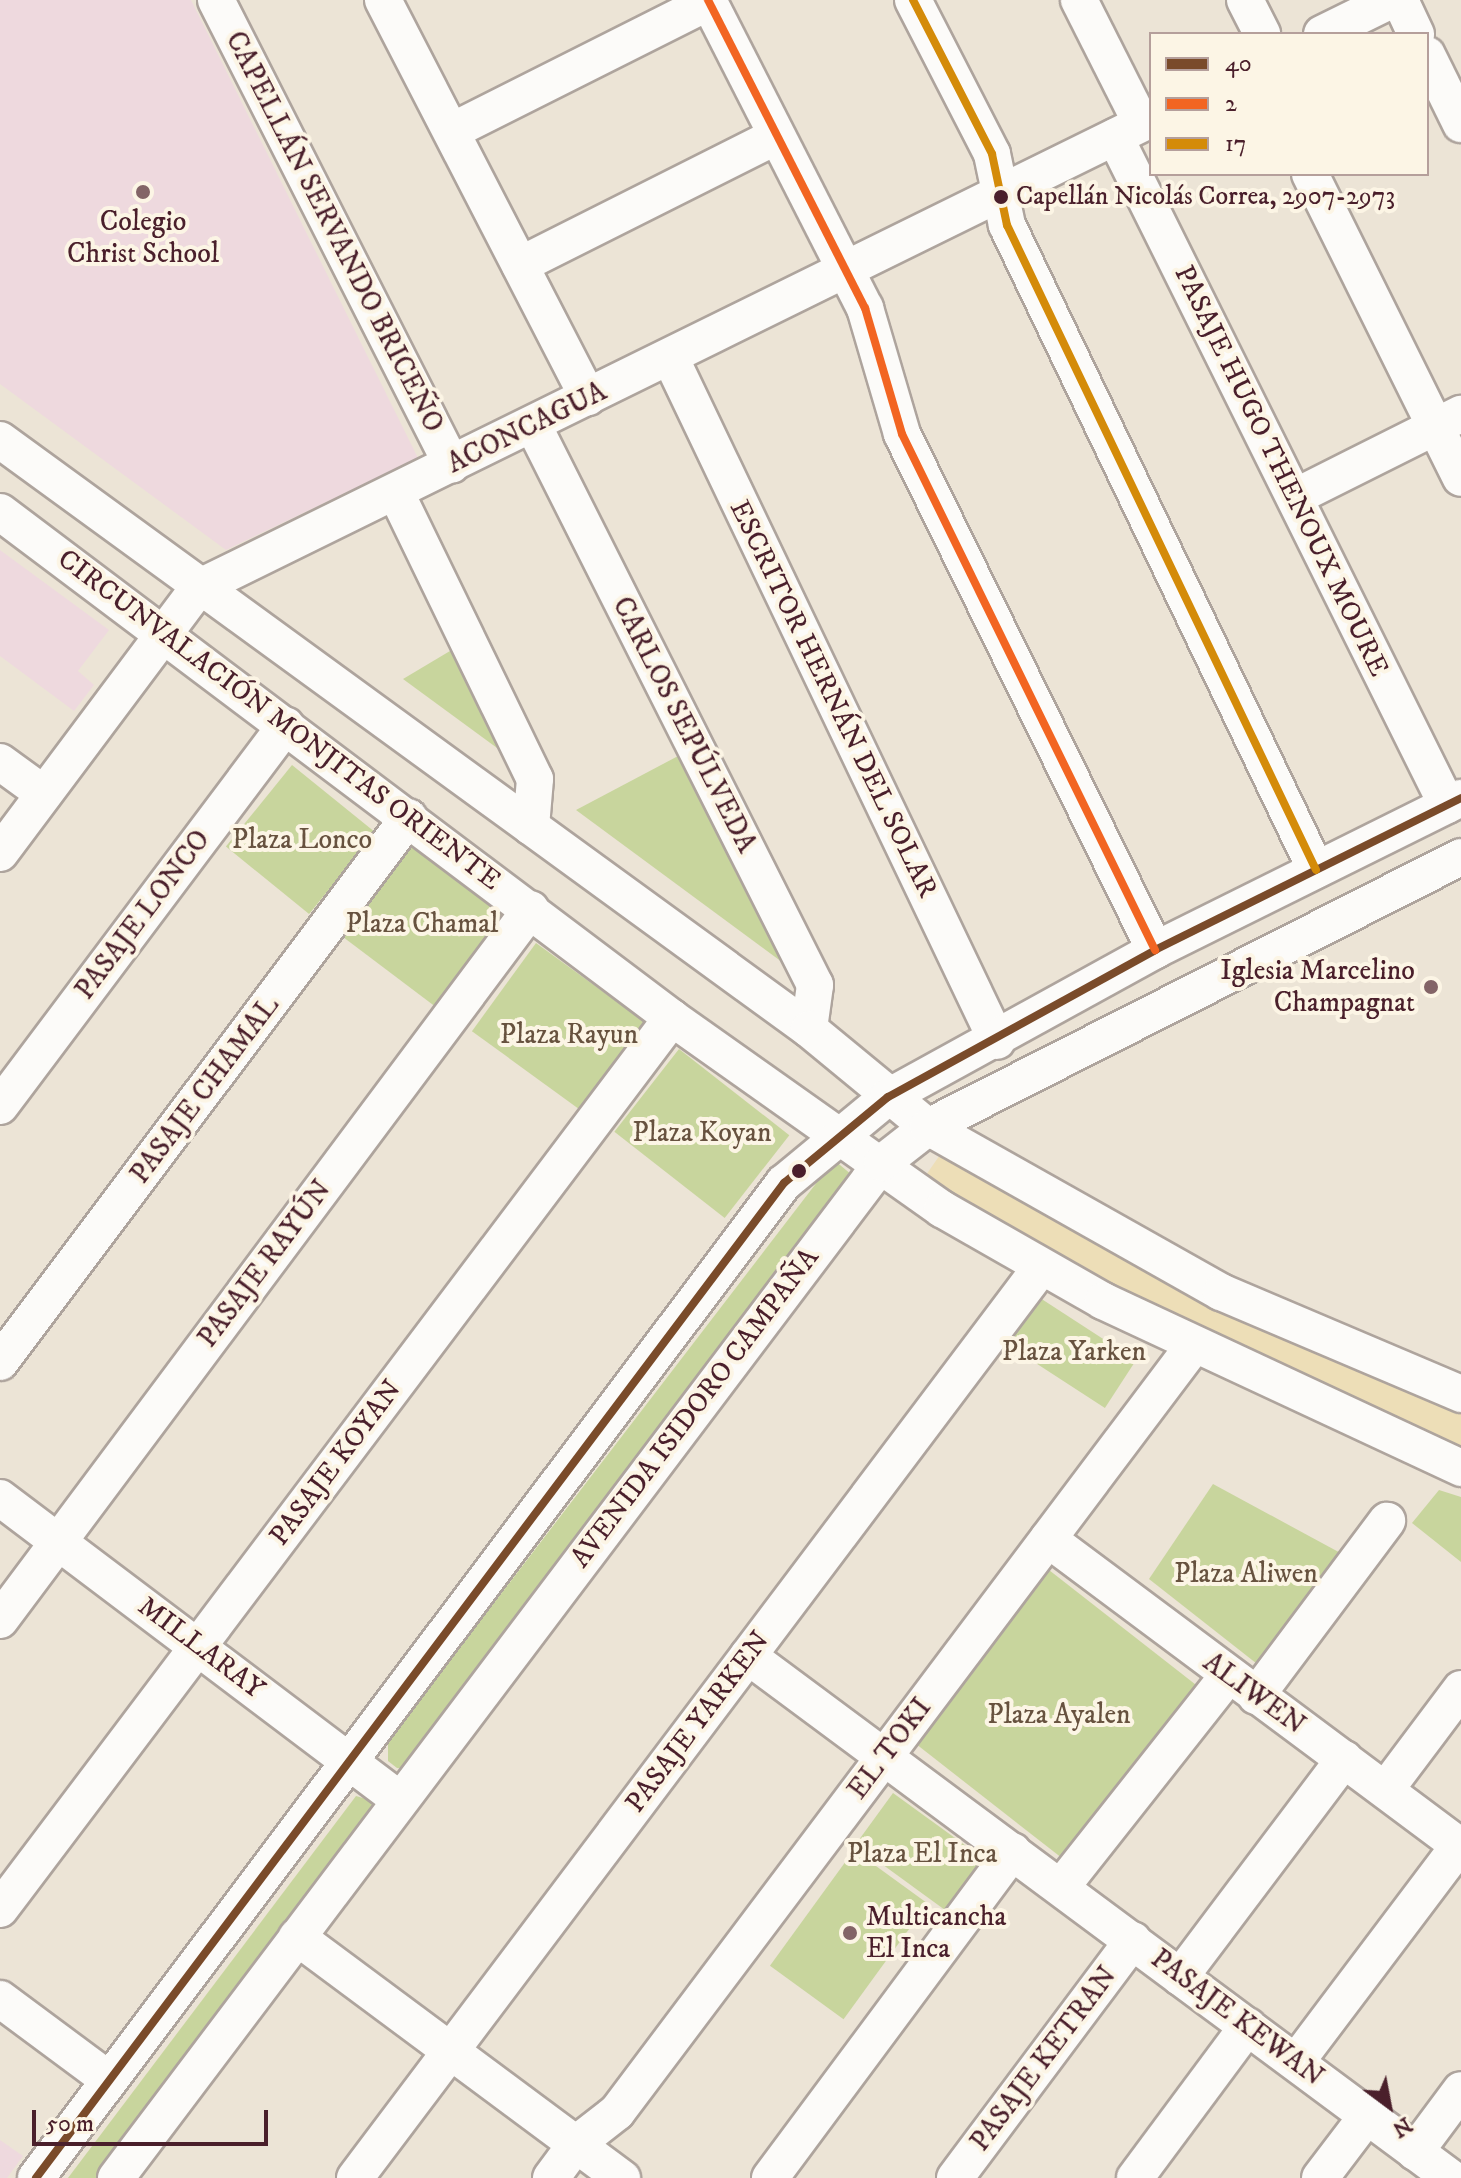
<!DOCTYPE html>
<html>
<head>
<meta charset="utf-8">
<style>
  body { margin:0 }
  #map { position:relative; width:1461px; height:2178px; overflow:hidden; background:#ece4d6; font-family:"IM FELL DW Pica",serif }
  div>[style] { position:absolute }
  .built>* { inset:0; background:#eed9de }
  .green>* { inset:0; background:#c8d59d; transform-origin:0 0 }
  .sand>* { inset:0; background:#eddeb7 }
  .roads { filter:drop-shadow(2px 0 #aea49d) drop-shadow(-2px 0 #aea49d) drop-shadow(0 2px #aea49d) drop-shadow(0 -2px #aea49d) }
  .minor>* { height:36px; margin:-18px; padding:0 18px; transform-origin:18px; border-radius:18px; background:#fcfbf9 }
  .bus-1>* { height:8px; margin:-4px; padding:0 4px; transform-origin:4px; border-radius:4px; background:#7a4b2a }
  .bus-2>* { height:8px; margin:-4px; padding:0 4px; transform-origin:4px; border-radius:4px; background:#f26522 }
  .bus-3>* { height:8px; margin:-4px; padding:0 4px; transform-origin:4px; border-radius:4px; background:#d48b09 }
  .dots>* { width:22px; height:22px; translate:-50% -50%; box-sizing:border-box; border:4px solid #fcf5e5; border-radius:50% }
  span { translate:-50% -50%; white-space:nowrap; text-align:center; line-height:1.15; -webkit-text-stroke:8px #fcf5e5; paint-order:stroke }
  .bus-label { font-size:26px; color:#4a1f2b }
  .left { translate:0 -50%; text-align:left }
  .poi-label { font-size:28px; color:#4a1f2b }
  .right { translate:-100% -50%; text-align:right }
  .street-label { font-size:28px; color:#4a1f2b }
  .park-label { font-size:28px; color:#67523f }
  .legend { position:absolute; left:1149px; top:32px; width:280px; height:144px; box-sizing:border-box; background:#fcf5e5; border:2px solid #b59f9b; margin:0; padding:10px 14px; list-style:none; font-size:24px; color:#4a1f2b }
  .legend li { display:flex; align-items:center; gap:16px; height:40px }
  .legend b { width:40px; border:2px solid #b59f9b }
  .north { position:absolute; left:1349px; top:2066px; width:80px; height:80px; -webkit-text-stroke:6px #fcf5e5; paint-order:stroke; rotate:148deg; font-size:22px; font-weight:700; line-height:32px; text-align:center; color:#4a1f2b }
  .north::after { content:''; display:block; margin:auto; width:28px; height:36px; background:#4a1f2b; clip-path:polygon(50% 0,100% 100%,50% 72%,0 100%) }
  .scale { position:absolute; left:32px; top:2110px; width:236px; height:36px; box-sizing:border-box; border:4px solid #4a1f2b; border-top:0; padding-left:10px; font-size:24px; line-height:28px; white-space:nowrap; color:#4a1f2b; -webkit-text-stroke:6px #fcf5e5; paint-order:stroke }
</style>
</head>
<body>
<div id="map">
  <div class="built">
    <i style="clip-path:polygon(0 0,191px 0,418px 458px,226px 550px,0 384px)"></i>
    <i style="clip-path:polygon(0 550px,109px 630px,78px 671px,94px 685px,74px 711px,0 656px)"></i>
    <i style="clip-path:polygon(0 2140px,23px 2156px,7px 2178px,0 2178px)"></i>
  </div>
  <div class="green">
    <i style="clip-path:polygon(455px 648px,508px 756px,403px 679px)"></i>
    <i style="clip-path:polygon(680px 755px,786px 965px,576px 810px)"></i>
    <i style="left:292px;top:765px;width:107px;height:105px;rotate:39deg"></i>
    <i style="left:409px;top:844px;width:122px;height:114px;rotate:37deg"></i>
    <i style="left:536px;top:943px;width:139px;height:109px;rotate:36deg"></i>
    <i style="left:679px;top:1049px;width:140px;height:105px;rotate:38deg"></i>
    <i style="clip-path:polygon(834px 1160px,852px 1175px,409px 1769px,397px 1768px,388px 1761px,388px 1741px)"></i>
    <i style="left:1037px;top:1296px;width:118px;height:57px;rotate:33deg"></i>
    <i style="clip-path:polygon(1213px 1484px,1346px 1556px,1261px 1667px,1149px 1579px)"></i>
    <i style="clip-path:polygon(1439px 1490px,1461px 1497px,1461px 1562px,1412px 1523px)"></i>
    <i style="left:1049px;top:1570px;width:192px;height:219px;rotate:38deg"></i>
    <i style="left:893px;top:1793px;width:118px;height:64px;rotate:36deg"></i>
    <i style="clip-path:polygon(356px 1796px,370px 1800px,375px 1813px,104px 2178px,68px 2178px)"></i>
    <i style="left:854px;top:1850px;width:91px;height:143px;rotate:36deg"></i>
  </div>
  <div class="sand">
    <i style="clip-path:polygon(942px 1152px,1223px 1312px,1461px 1414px,1461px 1448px,1195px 1335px,1014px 1233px,926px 1175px)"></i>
  </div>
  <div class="roads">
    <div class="minor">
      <i style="left:216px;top:0;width:521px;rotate:63.09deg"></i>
      <i style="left:383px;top:0;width:447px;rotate:62.7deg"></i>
      <i style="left:708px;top:0;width:346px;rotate:63deg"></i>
      <i style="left:865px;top:308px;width:131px;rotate:73.6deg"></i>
      <i style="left:902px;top:434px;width:575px;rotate:63.88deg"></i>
      <i style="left:913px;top:0;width:173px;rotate:62.8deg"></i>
      <i style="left:992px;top:154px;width:73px;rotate:78.1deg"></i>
      <i style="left:1007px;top:225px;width:715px;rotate:64.4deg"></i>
      <i style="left:1079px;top:0;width:138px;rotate:63.2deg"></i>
      <i style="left:1245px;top:0;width:38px;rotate:63deg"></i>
      <i style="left:1400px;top:0;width:38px;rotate:65deg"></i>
      <i style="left:1322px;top:34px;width:77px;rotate:-26.2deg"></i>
      <i style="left:1427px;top:55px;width:77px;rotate:63.8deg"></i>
      <i style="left:452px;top:131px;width:288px;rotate:-26.7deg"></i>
      <i style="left:1115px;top:137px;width:746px;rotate:63.57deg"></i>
      <i style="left:1310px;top:174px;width:339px;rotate:63.6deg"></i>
      <i style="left:520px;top:265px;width:287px;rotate:-26.7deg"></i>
      <i style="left:670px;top:357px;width:758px;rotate:64.45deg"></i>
      <i style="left:533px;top:425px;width:627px;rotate:63.27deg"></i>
      <i style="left:815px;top:985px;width:44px;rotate:97.8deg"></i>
      <i style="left:0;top:440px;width:1001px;rotate:36.06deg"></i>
      <i style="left:809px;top:1029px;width:154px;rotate:39.5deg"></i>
      <i style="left:928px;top:1127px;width:336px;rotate:29.4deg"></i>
      <i style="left:1221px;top:1292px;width:261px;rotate:23deg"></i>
      <i style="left:396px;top:493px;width:318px;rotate:64.1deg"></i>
      <i style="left:535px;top:779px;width:48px;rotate:94.8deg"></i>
      <i style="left:1295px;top:497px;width:186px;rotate:-26.6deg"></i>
      <i style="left:0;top:512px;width:841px;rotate:36.98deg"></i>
      <i style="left:672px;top:1018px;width:331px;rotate:35.3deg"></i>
      <i style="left:942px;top:1209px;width:185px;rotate:29.7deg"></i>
      <i style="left:1103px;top:1301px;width:395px;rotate:25deg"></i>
      <i style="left:0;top:762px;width:54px;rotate:36deg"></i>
      <i style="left:0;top:853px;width:331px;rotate:-53.2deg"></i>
      <i style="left:198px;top:588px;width:1062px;rotate:-26.2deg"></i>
      <i style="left:0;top:1106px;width:476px;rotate:-53.1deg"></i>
      <i style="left:0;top:1362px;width:681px;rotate:-53.11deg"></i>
      <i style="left:0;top:1498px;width:501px;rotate:37.05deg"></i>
      <i style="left:1048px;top:1539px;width:515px;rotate:36.71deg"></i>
      <i style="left:0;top:1620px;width:887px;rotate:-53.25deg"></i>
      <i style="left:748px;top:1656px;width:876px;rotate:36.6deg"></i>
      <i style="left:1256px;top:1696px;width:219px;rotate:-53.2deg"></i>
      <i style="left:1386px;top:1789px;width:125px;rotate:-53.1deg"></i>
      <i style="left:1062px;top:1886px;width:268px;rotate:-51.7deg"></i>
      <i style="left:0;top:1909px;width:1116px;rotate:-52.98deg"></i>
      <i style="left:297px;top:1937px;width:405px;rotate:36.6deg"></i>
      <i style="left:1180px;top:1977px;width:273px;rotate:-53deg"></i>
      <i style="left:0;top:1999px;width:136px;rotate:36.6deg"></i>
      <i style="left:1296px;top:2062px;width:271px;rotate:-53deg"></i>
      <i style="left:1415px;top:2152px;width:77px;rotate:-53.4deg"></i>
      <i style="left:36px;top:2178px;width:1245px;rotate:-53.07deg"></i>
      <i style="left:784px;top:1183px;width:135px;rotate:-39.6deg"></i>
      <i style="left:888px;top:1097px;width:305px;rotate:-28.8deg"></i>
      <i style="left:1155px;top:950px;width:342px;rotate:-26.4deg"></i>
      <i style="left:116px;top:2178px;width:1272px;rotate:-52.96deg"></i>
      <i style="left:882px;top:1163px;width:58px;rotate:-38deg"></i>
      <i style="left:928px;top:1127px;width:597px;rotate:-26.87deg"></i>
      <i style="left:355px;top:2178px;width:1140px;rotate:-53.02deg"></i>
      <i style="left:551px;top:2178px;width:42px;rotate:-53.7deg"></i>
      <i style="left:576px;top:2144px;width:52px;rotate:-38deg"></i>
      <i style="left:617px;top:2112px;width:960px;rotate:-53.05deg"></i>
      <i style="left:770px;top:2178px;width:407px;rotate:-53.4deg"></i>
      <i style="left:955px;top:2178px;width:297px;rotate:-53.2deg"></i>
      <i style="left:1135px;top:2178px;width:189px;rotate:-53.4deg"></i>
      <i style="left:1320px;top:2178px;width:78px;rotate:-52.8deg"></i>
    </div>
  </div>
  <div class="bus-1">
    <i style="left:36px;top:2178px;width:1245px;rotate:-53.07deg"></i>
    <i style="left:784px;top:1183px;width:135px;rotate:-39.6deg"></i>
    <i style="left:888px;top:1097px;width:305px;rotate:-28.8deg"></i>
    <i style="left:1155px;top:950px;width:342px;rotate:-26.4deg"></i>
  </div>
  <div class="bus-2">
    <i style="left:708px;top:0;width:346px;rotate:63deg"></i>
    <i style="left:865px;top:308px;width:131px;rotate:73.6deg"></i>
    <i style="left:902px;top:434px;width:575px;rotate:63.88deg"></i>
  </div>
  <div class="bus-3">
    <i style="left:913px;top:0;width:173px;rotate:62.8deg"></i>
    <i style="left:992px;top:154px;width:73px;rotate:78.1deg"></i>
    <i style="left:1007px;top:225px;width:715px;rotate:64.4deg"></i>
  </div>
  <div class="dots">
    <i style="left:143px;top:192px;background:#836467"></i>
    <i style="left:1001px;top:197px;background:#4a1f2b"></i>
    <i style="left:1431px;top:987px;background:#836467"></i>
    <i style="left:799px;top:1171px;background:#4a1f2b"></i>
    <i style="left:850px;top:1933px;background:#836467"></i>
  </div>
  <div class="bus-label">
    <span class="left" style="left:1016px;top:197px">Capellán Nicolás Correa, 2907-2973</span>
  </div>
  <div class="poi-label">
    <span style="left:143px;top:238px">Colegio<br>Christ School</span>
    <span class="right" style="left:1415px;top:987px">Iglesia Marcelino<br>Champagnat</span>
    <span class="left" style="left:866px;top:1933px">Multicancha<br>El Inca</span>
  </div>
  <div class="street-label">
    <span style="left:334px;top:232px;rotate:63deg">CAPELLÁN SERVANDO BRICEÑO</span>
    <span style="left:527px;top:428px;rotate:-26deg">ACONCAGUA</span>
    <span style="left:1281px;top:471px;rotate:64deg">PASAJE HUGO THENOUX MOURE</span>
    <span style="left:833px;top:699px;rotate:64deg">ESCRITOR HERNÁN DEL SOLAR</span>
    <span style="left:279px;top:720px;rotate:37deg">CIRCUNVALACIÓN MONJITAS ORIENTE</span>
    <span style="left:684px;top:725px;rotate:63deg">CARLOS SEPÚLVEDA</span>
    <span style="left:143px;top:915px;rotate:-53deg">PASAJE LONCO</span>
    <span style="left:205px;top:1090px;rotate:-53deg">PASAJE CHAMAL</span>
    <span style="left:265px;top:1264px;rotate:-53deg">PASAJE RAYÚN</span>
    <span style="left:695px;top:1408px;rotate:-53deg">AVENIDA ISIDORO CAMPAÑA</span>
    <span style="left:336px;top:1463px;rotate:-53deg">PASAJE KOYAN</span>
    <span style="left:201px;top:1648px;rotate:37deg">MILLARAY</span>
    <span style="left:1254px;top:1694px;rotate:36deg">ALIWEN</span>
    <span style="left:698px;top:1722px;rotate:-53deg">PASAJE YARKEN</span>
    <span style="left:890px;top:1749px;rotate:-53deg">EL TOKI</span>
    <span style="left:1237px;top:2018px;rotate:37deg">PASAJE KEWAN</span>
    <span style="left:1044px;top:2059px;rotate:-53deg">PASAJE KETRAN</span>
  </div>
  <div class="park-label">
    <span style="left:302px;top:840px">Plaza Lonco</span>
    <span style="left:422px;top:924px">Plaza Chamal</span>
    <span style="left:569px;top:1035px">Plaza Rayun</span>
    <span style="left:702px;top:1133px">Plaza Koyan</span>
    <span style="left:1074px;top:1352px">Plaza Yarken</span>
    <span style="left:1246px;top:1574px">Plaza Aliwen</span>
    <span style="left:1059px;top:1715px">Plaza Ayalen</span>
    <span style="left:922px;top:1854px">Plaza El Inca</span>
  </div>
  <ul class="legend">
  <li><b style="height:10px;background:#7a4b2a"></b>40</li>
  <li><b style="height:10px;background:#f26522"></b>2</li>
  <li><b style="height:10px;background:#d48b09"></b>17</li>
  </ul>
  <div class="north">N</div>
  <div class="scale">50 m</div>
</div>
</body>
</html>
